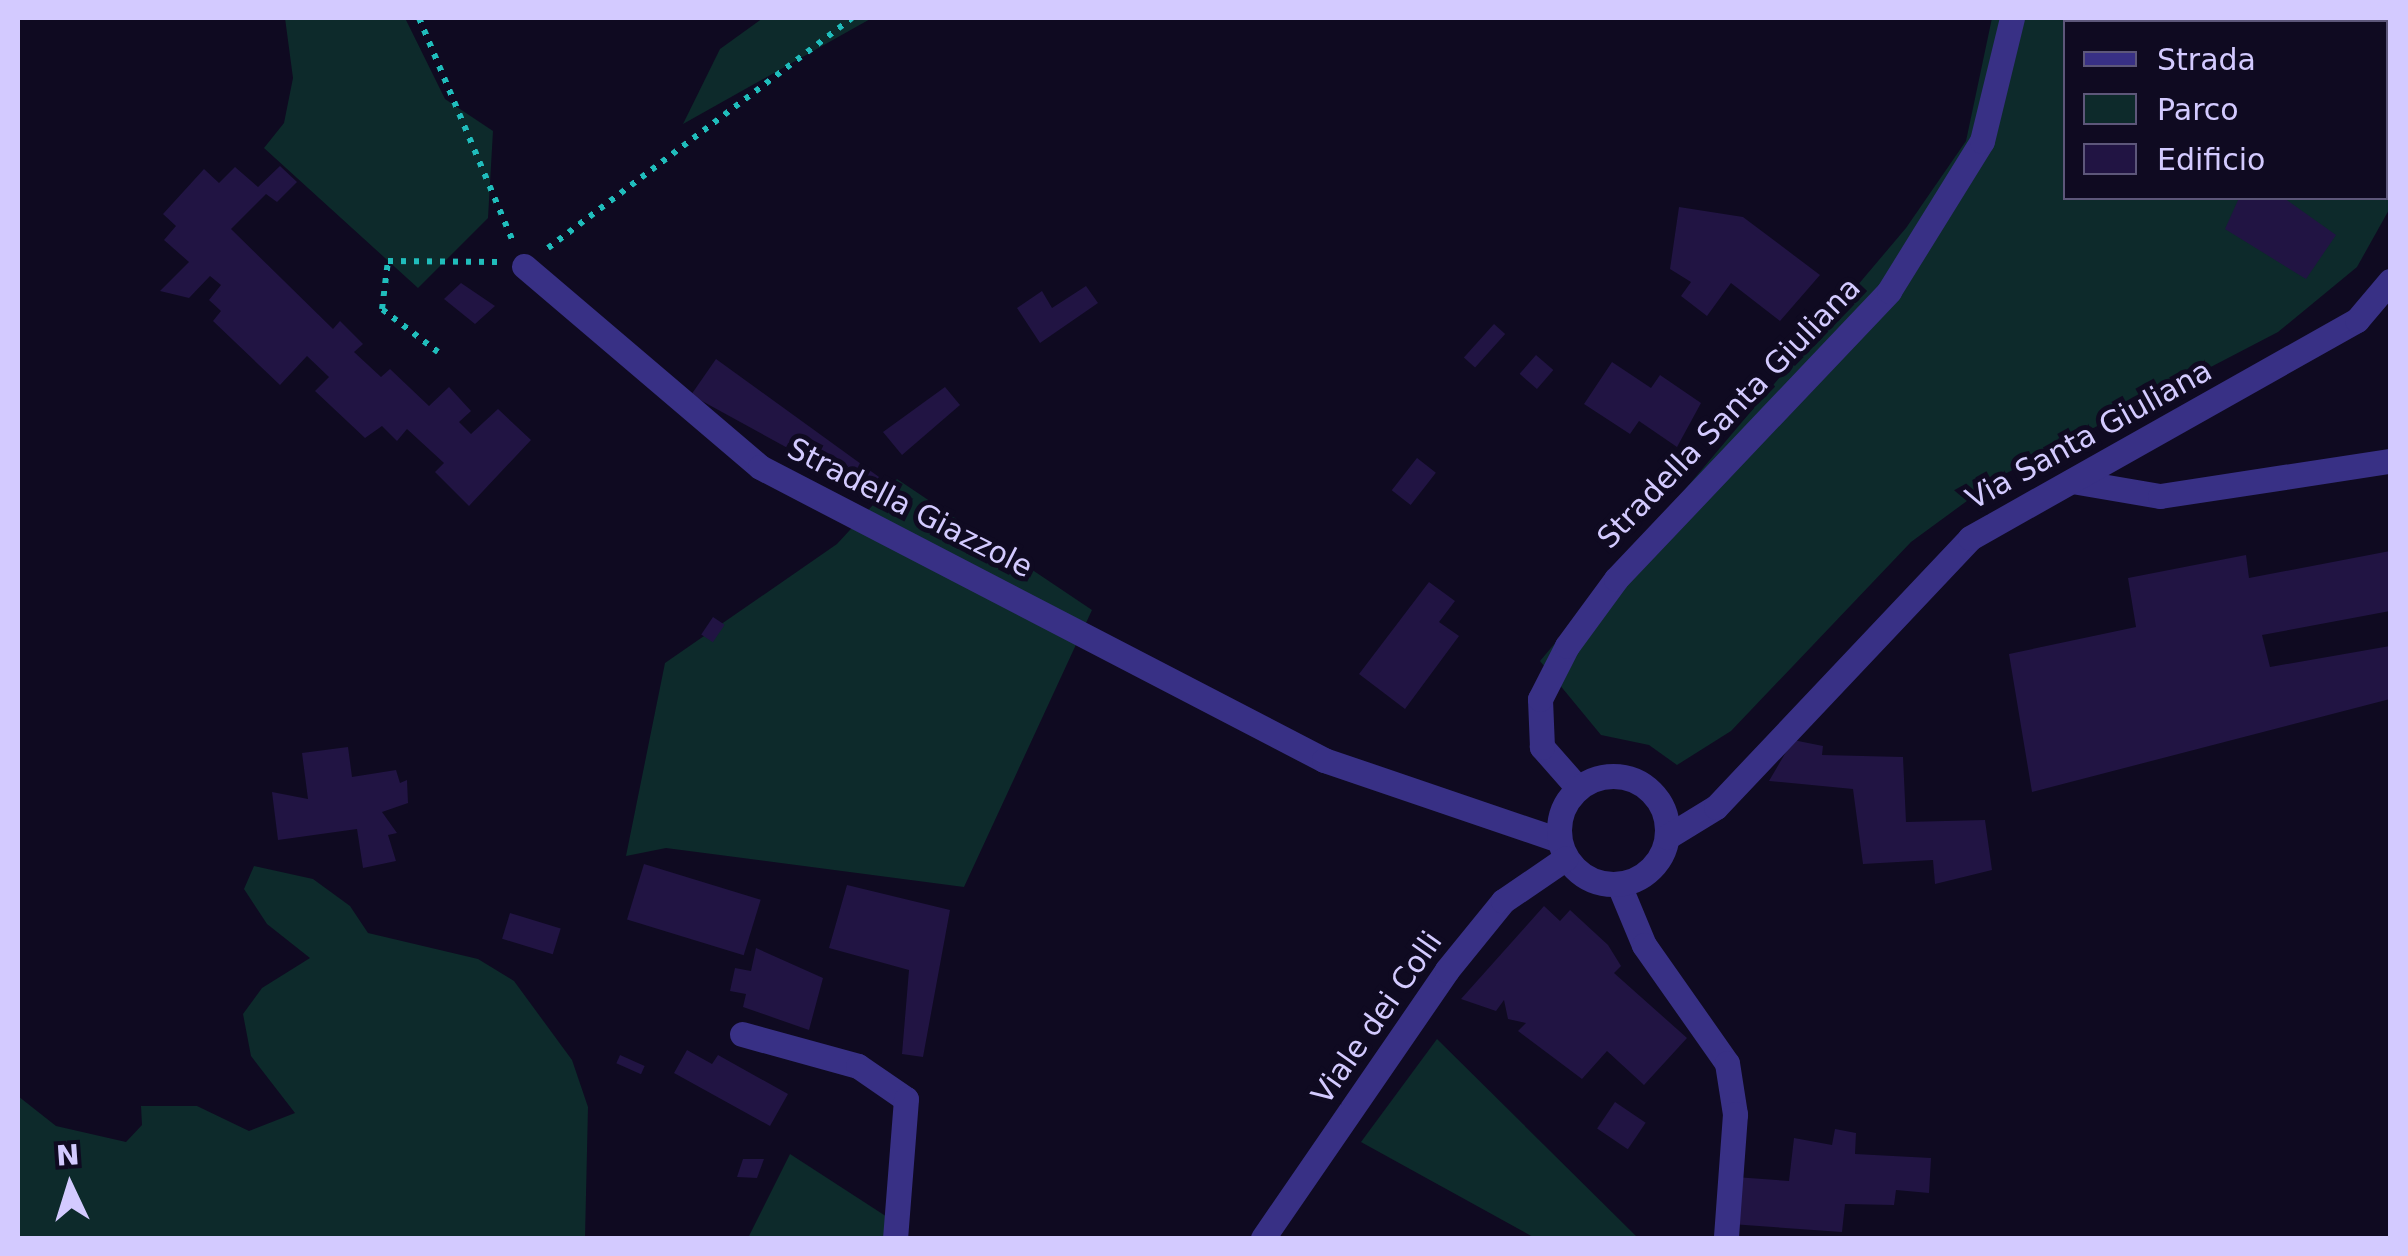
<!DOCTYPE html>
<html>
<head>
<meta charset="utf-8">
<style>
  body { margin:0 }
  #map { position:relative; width:2408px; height:1256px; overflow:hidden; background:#0f0a21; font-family:"DejaVu Sans",sans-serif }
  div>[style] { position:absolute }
  .green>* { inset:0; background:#0d2a2b }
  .building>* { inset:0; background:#211443; transform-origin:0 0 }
  .path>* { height:6px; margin-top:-3px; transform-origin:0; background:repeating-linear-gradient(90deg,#20bdbc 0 5px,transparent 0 13px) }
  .minor>* { height:25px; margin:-12.5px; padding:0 12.5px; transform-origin:12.5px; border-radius:12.5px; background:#383085 }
  .tertiary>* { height:25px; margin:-12.5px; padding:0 12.5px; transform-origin:12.5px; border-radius:12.5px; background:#383085 }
  .tertiary>.ring { margin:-12.5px; padding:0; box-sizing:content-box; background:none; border:25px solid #383085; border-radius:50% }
  span { translate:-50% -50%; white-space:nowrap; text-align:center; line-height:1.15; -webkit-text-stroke:10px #0f0a21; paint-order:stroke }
  .street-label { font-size:30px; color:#d3caff }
  .frame { position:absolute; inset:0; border:20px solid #d3caff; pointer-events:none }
  .legend { position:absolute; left:2063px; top:20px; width:325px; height:180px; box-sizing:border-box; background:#0f0a21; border:2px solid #5d577a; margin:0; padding:12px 18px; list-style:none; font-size:30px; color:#d3caff }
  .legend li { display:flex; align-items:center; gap:20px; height:50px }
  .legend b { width:50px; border:2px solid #5d577a }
  .north { position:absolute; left:20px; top:1136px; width:100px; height:100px; -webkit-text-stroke:8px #0f0a21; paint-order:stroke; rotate:356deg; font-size:28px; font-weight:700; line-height:40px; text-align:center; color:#d3caff }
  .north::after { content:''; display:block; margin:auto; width:35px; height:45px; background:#d3caff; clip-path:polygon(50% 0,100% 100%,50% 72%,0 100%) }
</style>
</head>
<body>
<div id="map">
  <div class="green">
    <i style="clip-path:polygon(285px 18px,405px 18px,445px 99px,493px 131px,488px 218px,418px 288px,264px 148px,284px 123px,293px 78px)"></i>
    <i style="clip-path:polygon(763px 18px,872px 18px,683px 124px,720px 49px)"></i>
    <i style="clip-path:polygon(evenodd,1992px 18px,2390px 18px,2390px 208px,2357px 267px,2278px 332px,2001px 476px,1911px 542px,1731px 731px,1677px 765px,1649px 745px,1601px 735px,1540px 661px,1906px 228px,1966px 141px,1992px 18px,2066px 22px,2386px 22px,2386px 198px,2066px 198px,2066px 22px)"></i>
    <i style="clip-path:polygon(897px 479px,1092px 610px,964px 887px,666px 848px,626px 856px,665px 663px,837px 544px)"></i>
    <i style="clip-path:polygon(254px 866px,313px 879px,350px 906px,368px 933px,478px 959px,514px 981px,572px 1060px,588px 1107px,585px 1238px,18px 1238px,18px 1096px,56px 1126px,126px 1142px,142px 1125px,141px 1106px,197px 1106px,249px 1131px,295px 1113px,251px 1056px,243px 1014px,262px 988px,310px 958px,267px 924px,244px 889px)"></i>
    <i style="clip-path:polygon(1437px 1039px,1638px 1238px,1535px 1238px,1361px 1142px)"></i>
    <i style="clip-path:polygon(790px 1154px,898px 1224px,894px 1238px,748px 1238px)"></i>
  </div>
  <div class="building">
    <i style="clip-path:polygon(280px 166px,297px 182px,277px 202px,266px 194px,231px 229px,333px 329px,340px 321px,363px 344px,354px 352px,381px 377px,390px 369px,429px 406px,449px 387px,471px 411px,459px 422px,471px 434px,498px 409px,531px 440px,469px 506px,435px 472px,444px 463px,407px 429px,397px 441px,382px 426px,365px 438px,315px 391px,329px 377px,307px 356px,280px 385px,213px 321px,221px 311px,209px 300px,221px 285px,210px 276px,189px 298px,160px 291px,189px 262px,164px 240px,176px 226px,163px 214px,204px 169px,219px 183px,235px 167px,258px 187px)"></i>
    <i style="clip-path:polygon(2239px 198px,2284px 198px,2336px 235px,2306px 279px,2225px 229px)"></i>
    <i style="clip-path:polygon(1679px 207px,1743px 217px,1820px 275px,1780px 321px,1731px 283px,1707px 316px,1681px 296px,1691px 282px,1670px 269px)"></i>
    <i style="clip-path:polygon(461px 283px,495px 306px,475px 324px,444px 299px)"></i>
    <i style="clip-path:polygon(1086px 286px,1098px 303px,1040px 343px,1017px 308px,1042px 291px,1052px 308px)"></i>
    <i style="left:1494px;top:324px;width:15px;height:45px;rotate:42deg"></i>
    <i style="left:1536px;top:355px;width:23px;height:25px;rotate:41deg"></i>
    <i style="clip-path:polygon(716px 359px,879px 477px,868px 492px,691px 395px)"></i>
    <i style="clip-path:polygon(1612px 362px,1651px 388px,1660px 375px,1701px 403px,1677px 447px,1639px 421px,1630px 434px,1584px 404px)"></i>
    <i style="clip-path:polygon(945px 387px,960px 405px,902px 455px,883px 432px)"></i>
    <i style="left:1417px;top:458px;width:24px;height:41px;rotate:38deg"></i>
    <i style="clip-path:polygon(2390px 551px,2390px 611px,2262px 635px,2270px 667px,2390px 646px,2390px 699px,2032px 792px,2009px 654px,2136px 627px,2128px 578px,2246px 555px,2249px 578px)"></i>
    <i style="clip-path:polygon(1429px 582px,1455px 601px,1439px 622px,1459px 636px,1405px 709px,1359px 674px)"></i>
    <i style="left:713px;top:617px;width:14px;height:21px;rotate:34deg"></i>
    <i style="clip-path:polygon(1793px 740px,1823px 746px,1822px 755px,1903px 757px,1906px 822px,1985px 820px,1992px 870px,1935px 884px,1933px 860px,1863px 864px,1853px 789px,1769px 781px)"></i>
    <i style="clip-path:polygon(348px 747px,352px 777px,396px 770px,400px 783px,407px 780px,408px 803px,382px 812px,397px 833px,388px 835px,396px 861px,363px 868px,357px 829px,278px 840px,272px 792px,308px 799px,302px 753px)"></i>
    <i style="left:644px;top:864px;width:122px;height:58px;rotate:17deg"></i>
    <i style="clip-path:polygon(847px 885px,950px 910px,923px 1057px,902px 1054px,909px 970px,829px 948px)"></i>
    <i style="clip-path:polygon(1544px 906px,1560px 921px,1570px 910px,1608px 945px,1621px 966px,1614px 973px,1687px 1038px,1644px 1085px,1607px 1051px,1582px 1079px,1518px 1031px,1526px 1023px,1508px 1019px,1504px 1000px,1496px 1011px,1461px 999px)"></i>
    <i style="left:510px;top:913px;width:53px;height:27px;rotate:17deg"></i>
    <i style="clip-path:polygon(756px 948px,823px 978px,809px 1030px,743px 1007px,746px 994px,730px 991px,735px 968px,751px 971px)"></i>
    <i style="clip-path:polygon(687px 1050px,712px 1064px,718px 1055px,788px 1094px,770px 1126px,674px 1073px)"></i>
    <i style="left:620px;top:1055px;width:27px;height:9px;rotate:24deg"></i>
    <i style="left:1615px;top:1102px;width:37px;height:32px;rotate:34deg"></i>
    <i style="clip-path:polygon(1835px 1129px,1856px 1133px,1855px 1154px,1931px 1158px,1929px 1193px,1896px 1190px,1894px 1205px,1845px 1204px,1842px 1232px,1731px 1224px,1735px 1177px,1789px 1181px,1794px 1138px,1832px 1145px)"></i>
    <i style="clip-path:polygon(743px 1159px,764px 1159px,757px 1178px,737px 1177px)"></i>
  </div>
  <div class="path">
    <i style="left:419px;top:18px;width:243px;rotate:67.2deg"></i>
    <i style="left:548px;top:248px;width:381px;rotate:-37.1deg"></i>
    <i style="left:438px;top:352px;width:71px;rotate:-142.5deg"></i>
    <i style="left:382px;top:309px;width:48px;rotate:-82.9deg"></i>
    <i style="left:388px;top:261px;width:109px;rotate:0.5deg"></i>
  </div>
  <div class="minor">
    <i style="left:524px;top:266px;width:310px;rotate:40.4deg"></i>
    <i style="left:760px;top:467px;width:636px;rotate:27.45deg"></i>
    <i style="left:1324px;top:760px;width:248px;rotate:18.8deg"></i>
    <i style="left:2072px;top:481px;width:89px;rotate:9.7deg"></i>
    <i style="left:2160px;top:496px;width:233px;rotate:-8.7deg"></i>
    <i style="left:1578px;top:788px;width:55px;rotate:-131.3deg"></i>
    <i style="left:1542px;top:747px;width:48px;rotate:-92.4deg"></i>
    <i style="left:1540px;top:699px;width:59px;rotate:-63deg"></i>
    <i style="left:1567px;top:646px;width:83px;rotate:-53.8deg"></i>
    <i style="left:1616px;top:579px;width:397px;rotate:-46.5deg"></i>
    <i style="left:1889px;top:291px;width:176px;rotate:-58.2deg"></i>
    <i style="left:1982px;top:141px;width:127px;rotate:-76.3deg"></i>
    <i style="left:1619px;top:885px;width:65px;rotate:67.4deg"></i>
    <i style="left:1644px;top:945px;width:144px;rotate:54.9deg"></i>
    <i style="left:1727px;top:1063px;width:52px;rotate:81.1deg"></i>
    <i style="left:1735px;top:1114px;width:124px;rotate:94.2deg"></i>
    <i style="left:742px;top:1034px;width:120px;rotate:15.4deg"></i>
    <i style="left:858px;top:1066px;width:58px;rotate:34.5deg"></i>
    <i style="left:906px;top:1099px;width:139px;rotate:94.5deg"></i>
  </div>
  <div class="tertiary">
    <i class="ring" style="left:1559px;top:776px;width:83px;height:83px"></i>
    <i style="left:1667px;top:837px;width:57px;rotate:-31.5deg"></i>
    <i style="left:1716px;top:807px;width:370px;rotate:-46.6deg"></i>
    <i style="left:1970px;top:538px;width:444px;rotate:-29.4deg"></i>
    <i style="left:2357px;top:320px;width:51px;rotate:-49.8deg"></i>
    <i style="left:1263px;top:1238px;width:325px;rotate:-55.5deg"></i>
    <i style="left:1447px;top:970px;width:89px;rotate:-50.9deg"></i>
    <i style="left:1503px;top:901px;width:76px;rotate:-34.3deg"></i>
  </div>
  <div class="street-label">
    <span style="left:1729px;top:413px;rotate:-46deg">Stradella Santa Giuliana</span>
    <span style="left:2089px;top:435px;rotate:-29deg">Via Santa Giuliana</span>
    <span style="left:910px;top:508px;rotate:27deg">Stradella Giazzole</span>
    <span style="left:1377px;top:1018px;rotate:-55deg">Viale dei Colli</span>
  </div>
  <div class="frame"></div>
  <ul class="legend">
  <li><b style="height:12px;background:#383085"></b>Strada</li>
  <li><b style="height:28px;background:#0d2a2b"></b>Parco</li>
  <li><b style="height:28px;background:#211443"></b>Edificio</li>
  </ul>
  <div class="north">N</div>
</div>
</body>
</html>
